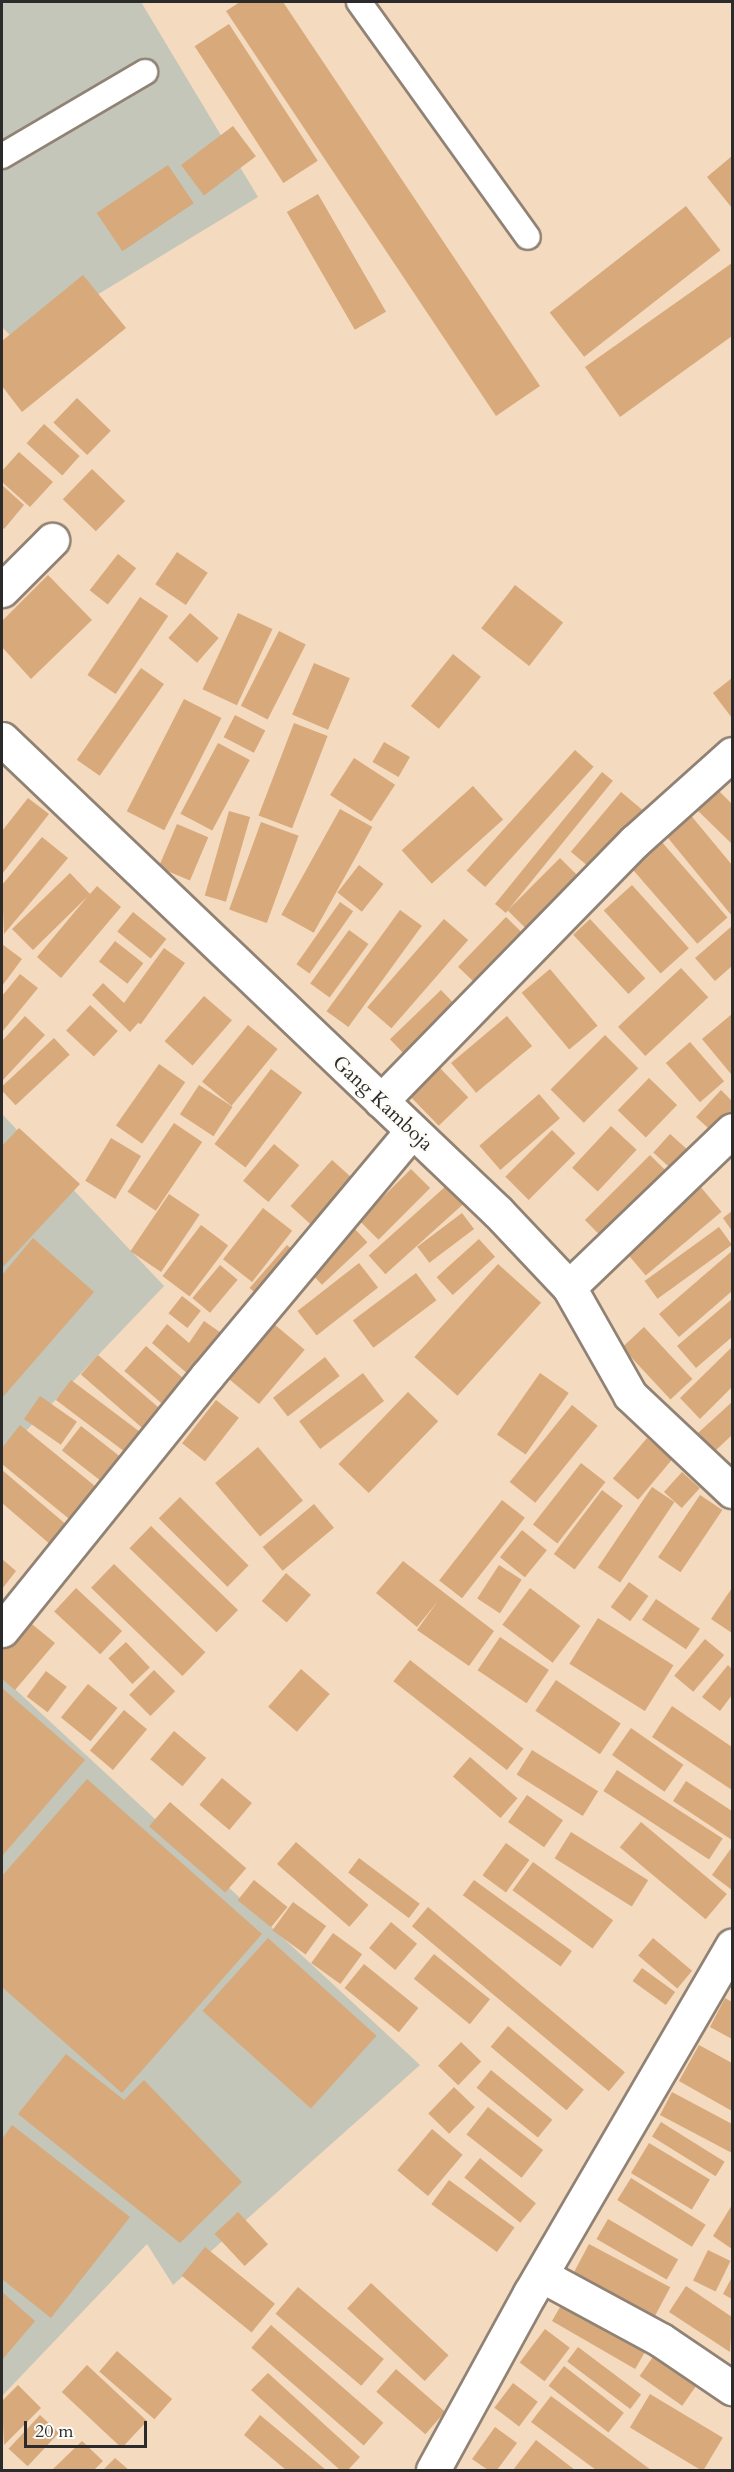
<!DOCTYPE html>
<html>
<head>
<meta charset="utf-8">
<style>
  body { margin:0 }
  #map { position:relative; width:734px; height:2472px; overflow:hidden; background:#f4dabe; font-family:Cardo,serif }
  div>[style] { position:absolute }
  .industrial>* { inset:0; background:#c3c6b9 }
  .building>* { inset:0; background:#d8a97a; transform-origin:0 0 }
  .roads { filter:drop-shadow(2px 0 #908274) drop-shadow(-2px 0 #908274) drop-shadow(0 2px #908274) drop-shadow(0 -2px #908274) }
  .service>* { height:24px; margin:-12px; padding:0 12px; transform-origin:12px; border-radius:12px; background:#fff }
  .minor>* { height:33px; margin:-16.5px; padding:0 16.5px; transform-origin:16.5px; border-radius:16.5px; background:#fff }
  span { translate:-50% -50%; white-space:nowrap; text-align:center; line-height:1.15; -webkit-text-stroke:5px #fdfcf7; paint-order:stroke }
  .street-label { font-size:20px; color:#2b2b2b }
  .frame { position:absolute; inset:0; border:3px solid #2b2b2b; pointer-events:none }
  .scale { position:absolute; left:24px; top:2421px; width:123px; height:27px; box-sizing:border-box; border:3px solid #2b2b2b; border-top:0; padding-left:8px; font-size:18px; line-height:21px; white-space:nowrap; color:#2b2b2b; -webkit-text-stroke:4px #fdfcf7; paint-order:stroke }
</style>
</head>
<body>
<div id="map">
  <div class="industrial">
    <i style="clip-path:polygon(2px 2px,141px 2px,258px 197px,18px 343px,2px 327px)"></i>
    <i style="clip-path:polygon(2px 1114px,164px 1286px,2px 1456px)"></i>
    <i style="clip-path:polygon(2px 1677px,420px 2065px,173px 2285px,147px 2244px,2px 2396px)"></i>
  </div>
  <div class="building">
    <i style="clip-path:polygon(240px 2px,283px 2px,540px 386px,496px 416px,226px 11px)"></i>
    <i style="left:229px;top:24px;width:163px;height:41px;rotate:57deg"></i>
    <i style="left:233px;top:126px;width:38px;height:65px;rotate:53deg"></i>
    <i style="clip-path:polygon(732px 156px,732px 208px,707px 177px)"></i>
    <i style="left:168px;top:165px;width:46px;height:86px;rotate:56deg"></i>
    <i style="left:318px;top:194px;width:136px;height:36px;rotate:60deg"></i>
    <i style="left:686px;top:206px;width:56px;height:173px;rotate:52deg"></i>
    <i style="clip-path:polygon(732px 263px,732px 336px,620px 417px,585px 367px)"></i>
    <i style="clip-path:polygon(83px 275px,126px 328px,22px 412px,2px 386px,2px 341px)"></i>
    <i style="left:77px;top:398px;width:47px;height:34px;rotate:44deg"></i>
    <i style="left:44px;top:424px;width:48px;height:26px;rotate:42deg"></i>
    <i style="clip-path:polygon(19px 452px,53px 482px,30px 507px,2px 482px,2px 471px)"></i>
    <i style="left:92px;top:469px;width:46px;height:42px;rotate:44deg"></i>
    <i style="clip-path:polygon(2px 485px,24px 505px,4px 529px,2px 527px)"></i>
    <i style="left:177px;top:552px;width:37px;height:39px;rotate:34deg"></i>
    <i style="left:118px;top:554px;width:23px;height:46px;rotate:38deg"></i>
    <i style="clip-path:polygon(48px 575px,92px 620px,31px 679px,2px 647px,2px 621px)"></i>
    <i style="left:515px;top:585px;width:61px;height:55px;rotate:38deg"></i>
    <i style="left:140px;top:597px;width:34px;height:94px;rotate:34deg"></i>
    <i style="left:190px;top:613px;width:38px;height:33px;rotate:41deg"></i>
    <i style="left:238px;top:613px;width:38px;height:84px;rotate:25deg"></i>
    <i style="left:279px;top:631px;width:30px;height:84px;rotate:27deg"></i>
    <i style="left:453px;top:654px;width:36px;height:67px;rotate:39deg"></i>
    <i style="left:314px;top:663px;width:39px;height:56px;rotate:23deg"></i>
    <i style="left:141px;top:668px;width:28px;height:112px;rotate:35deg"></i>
    <i style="clip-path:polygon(732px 678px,732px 718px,713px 693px)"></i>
    <i style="left:184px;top:699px;width:42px;height:126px;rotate:27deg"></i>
    <i style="left:235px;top:715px;width:34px;height:25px;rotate:27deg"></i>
    <i style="left:294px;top:723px;width:36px;height:99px;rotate:21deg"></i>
    <i style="left:384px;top:742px;width:30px;height:23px;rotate:30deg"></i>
    <i style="left:218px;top:743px;width:36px;height:80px;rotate:28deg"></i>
    <i style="left:575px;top:750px;width:25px;height:162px;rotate:42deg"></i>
    <i style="left:354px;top:758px;width:49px;height:44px;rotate:33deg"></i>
    <i style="left:602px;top:772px;width:14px;height:170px;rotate:39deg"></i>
    <i style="clip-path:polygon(711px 783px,732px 804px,732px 844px,691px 804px)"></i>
    <i style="left:473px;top:786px;width:45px;height:96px;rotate:48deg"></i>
    <i style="left:621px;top:792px;width:34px;height:78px;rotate:40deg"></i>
    <i style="clip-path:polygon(28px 798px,49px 814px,2px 874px,2px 831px)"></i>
    <i style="left:340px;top:809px;width:37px;height:121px;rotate:29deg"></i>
    <i style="left:229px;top:811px;width:22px;height:88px;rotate:16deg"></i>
    <i style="clip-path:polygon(688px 812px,732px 865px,732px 916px,664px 833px)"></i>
    <i style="left:261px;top:822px;width:40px;height:93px;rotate:20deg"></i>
    <i style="left:177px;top:824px;width:34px;height:47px;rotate:23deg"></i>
    <i style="left:654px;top:833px;width:112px;height:40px;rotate:49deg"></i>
    <i style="clip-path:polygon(42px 837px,68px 858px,4px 934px,2px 885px)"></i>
    <i style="left:560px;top:858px;width:28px;height:74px;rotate:45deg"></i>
    <i style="left:359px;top:865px;width:31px;height:35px;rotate:38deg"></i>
    <i style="clip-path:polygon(70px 873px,90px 894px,97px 886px,121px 907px,61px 978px,37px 957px,88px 896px,33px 950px,12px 929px)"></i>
    <i style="left:632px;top:885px;width:85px;height:38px;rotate:48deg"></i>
    <i style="left:340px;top:902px;width:16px;height:76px;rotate:35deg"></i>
    <i style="left:400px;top:910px;width:27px;height:125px;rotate:36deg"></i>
    <i style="left:133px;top:912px;width:43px;height:25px;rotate:39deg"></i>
    <i style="left:506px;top:917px;width:33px;height:69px;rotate:44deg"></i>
    <i style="left:444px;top:919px;width:32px;height:117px;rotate:41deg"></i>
    <i style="left:590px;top:919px;width:81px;height:23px;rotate:47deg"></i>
    <i style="clip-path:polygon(732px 926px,732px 966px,715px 981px,695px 958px)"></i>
    <i style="left:349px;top:930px;width:24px;height:66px;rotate:36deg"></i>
    <i style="left:115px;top:941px;width:36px;height:26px;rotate:38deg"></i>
    <i style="clip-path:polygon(2px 944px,22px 959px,2px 986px)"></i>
    <i style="clip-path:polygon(164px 948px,185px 963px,141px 1024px,138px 1023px,130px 1032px,92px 995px,103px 983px,124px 1003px)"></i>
    <i style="left:681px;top:968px;width:40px;height:86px;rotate:47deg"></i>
    <i style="left:550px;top:969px;width:74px;height:37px;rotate:50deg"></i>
    <i style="clip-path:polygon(20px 974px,38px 988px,2px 1032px,2px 996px)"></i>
    <i style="left:441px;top:990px;width:28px;height:71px;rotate:46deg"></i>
    <i style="left:204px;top:996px;width:37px;height:60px;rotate:41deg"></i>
    <i style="left:90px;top:1005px;width:38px;height:35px;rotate:43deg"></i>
    <i style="clip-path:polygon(732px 1014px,732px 1073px,731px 1074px,702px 1039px)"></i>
    <i style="clip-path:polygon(25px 1016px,45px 1035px,2px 1081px,2px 1041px)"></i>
    <i style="left:507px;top:1016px;width:39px;height:73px;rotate:50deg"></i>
    <i style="left:248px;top:1025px;width:38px;height:73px;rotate:39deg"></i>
    <i style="left:605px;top:1035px;width:47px;height:77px;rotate:45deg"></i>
    <i style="left:54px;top:1038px;width:23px;height:74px;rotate:47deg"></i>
    <i style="left:690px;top:1042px;width:52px;height:32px;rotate:49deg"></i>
    <i style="left:159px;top:1064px;width:32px;height:75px;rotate:35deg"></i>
    <i style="left:437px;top:1065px;width:45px;height:41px;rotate:46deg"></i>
    <i style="left:271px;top:1069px;width:39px;height:94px;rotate:37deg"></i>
    <i style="left:649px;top:1078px;width:39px;height:45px;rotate:44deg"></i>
    <i style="left:199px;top:1085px;width:40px;height:35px;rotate:33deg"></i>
    <i style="clip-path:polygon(721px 1090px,732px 1101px,732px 1122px,718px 1137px,696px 1117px)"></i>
    <i style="left:539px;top:1094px;width:32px;height:79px;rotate:49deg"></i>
    <i style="left:174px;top:1123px;width:34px;height:83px;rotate:34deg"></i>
    <i style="left:611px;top:1126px;width:35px;height:57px;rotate:43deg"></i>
    <i style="clip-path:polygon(19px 1128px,80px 1184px,2px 1268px,2px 1146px)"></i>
    <i style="left:552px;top:1130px;width:33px;height:66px;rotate:45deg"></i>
    <i style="left:670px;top:1134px;width:24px;height:25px;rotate:42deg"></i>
    <i style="left:111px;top:1138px;width:35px;height:50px;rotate:31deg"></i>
    <i style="left:274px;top:1144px;width:33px;height:48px;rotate:40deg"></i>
    <i style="left:650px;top:1155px;width:33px;height:92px;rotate:45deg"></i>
    <i style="left:332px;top:1160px;width:30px;height:62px;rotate:42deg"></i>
    <i style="left:411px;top:1169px;width:27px;height:73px;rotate:45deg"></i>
    <i style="left:699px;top:1185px;width:35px;height:99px;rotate:50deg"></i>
    <i style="left:446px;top:1186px;width:25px;height:104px;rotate:48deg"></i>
    <i style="left:169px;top:1194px;width:37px;height:69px;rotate:34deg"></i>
    <i style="left:263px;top:1208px;width:37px;height:65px;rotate:38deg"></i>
    <i style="clip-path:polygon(732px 1211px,732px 1231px,723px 1218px)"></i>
    <i style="left:462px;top:1213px;width:20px;height:56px;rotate:53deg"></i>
    <i style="left:201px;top:1225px;width:34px;height:64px;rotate:37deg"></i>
    <i style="left:353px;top:1227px;width:21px;height:62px;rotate:47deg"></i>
    <i style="left:719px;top:1227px;width:22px;height:92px;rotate:54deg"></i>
    <i style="clip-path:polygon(33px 1238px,94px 1292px,2px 1398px,2px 1275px)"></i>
    <i style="left:479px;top:1239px;width:24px;height:57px;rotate:48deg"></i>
    <i style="left:287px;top:1245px;width:18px;height:57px;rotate:41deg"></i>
    <i style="clip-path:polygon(732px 1251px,732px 1291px,679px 1337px,659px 1314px)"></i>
    <i style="left:359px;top:1263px;width:31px;height:78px;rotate:52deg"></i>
    <i style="left:498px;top:1264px;width:58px;height:125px;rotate:42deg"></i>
    <i style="left:220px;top:1265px;width:23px;height:43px;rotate:40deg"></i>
    <i style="left:416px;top:1273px;width:34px;height:79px;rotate:53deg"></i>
    <i style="left:182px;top:1296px;width:24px;height:22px;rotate:38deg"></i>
    <i style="clip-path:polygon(732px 1299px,732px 1337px,696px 1368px,677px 1346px)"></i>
    <i style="clip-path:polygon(204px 1321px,227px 1337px,196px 1381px,152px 1343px,167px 1324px,189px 1343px)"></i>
    <i style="left:274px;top:1324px;width:40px;height:71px;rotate:40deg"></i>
    <i style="left:644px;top:1327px;width:71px;height:30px;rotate:47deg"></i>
    <i style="left:146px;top:1346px;width:55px;height:33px;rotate:41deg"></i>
    <i style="clip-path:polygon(732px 1347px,732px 1387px,700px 1419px,680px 1398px)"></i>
    <i style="left:98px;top:1355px;width:87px;height:26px;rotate:41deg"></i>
    <i style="left:325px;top:1357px;width:24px;height:66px;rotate:52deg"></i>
    <i style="left:363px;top:1373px;width:35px;height:80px;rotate:53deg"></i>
    <i style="left:540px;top:1373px;width:35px;height:75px;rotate:35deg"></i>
    <i style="left:71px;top:1380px;width:89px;height:25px;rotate:37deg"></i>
    <i style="left:408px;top:1392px;width:42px;height:100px;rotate:44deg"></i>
    <i style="left:40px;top:1396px;width:45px;height:28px;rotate:35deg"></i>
    <i style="left:216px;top:1400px;width:29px;height:55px;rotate:38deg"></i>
    <i style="clip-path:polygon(732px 1402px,732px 1435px,715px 1451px,698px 1433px)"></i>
    <i style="left:572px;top:1405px;width:33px;height:99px;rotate:39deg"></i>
    <i style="clip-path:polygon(20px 1425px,106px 1495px,79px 1527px,2px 1464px,2px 1448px)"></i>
    <i style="left:81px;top:1426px;width:54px;height:31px;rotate:38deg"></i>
    <i style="left:647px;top:1438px;width:33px;height:53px;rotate:40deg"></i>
    <i style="left:258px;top:1447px;width:70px;height:56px;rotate:50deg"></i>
    <i style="left:581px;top:1463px;width:31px;height:78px;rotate:38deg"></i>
    <i style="clip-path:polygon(2px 1470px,75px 1532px,58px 1551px,2px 1503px)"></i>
    <i style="left:682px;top:1472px;width:24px;height:27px;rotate:42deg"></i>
    <i style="left:652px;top:1487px;width:27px;height:97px;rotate:34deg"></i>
    <i style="left:602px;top:1490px;width:26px;height:80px;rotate:37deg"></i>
    <i style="left:700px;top:1495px;width:27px;height:75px;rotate:34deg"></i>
    <i style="left:180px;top:1497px;width:97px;height:30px;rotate:45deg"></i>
    <i style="left:502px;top:1500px;width:29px;height:102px;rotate:38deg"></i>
    <i style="left:314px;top:1504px;width:31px;height:67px;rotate:50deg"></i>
    <i style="left:151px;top:1526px;width:121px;height:31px;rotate:44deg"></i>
    <i style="left:522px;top:1530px;width:32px;height:35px;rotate:39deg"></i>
    <i style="clip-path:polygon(2px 1559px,16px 1571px,2px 1589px)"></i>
    <i style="clip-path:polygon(403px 1561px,494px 1631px,469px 1666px,417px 1630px,438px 1601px,417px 1627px,376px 1593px)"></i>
    <i style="left:114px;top:1564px;width:127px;height:33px;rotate:44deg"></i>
    <i style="left:499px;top:1565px;width:27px;height:40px;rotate:33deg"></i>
    <i style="left:286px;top:1573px;width:33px;height:37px;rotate:41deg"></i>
    <i style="left:629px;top:1582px;width:24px;height:31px;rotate:36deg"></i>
    <i style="left:76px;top:1588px;width:63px;height:32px;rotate:43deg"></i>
    <i style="left:530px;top:1588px;width:63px;height:46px;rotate:37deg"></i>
    <i style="clip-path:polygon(732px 1588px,732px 1633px,711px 1619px)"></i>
    <i style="left:656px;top:1599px;width:53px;height:25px;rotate:34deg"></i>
    <i style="left:598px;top:1618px;width:89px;height:54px;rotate:32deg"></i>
    <i style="clip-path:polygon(27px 1620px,55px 1643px,15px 1690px,2px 1679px,2px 1651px)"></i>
    <i style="left:500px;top:1637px;width:59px;height:40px;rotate:34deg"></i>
    <i style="left:705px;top:1639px;width:25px;height:48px;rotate:40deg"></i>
    <i style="left:126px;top:1642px;width:35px;height:24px;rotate:47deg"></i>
    <i style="left:410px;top:1660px;width:144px;height:27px;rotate:38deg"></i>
    <i style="clip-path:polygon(728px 1665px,732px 1669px,732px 1695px,720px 1711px,702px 1697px)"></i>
    <i style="left:301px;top:1669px;width:38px;height:50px;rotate:41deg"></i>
    <i style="left:154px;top:1670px;width:30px;height:35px;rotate:45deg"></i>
    <i style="left:46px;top:1671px;width:26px;height:32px;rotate:37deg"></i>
    <i style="left:556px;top:1680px;width:78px;height:37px;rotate:34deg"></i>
    <i style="left:88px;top:1684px;width:38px;height:43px;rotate:39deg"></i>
    <i style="clip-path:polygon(2px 1688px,85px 1760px,2px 1856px)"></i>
    <i style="clip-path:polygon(672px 1706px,732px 1747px,732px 1790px,652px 1737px)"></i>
    <i style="left:124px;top:1710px;width:30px;height:53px;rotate:40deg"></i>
    <i style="left:631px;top:1728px;width:64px;height:33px;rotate:35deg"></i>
    <i style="left:174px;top:1731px;width:42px;height:37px;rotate:40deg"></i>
    <i style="left:532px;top:1750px;width:78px;height:29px;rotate:32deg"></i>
    <i style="left:470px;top:1757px;width:63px;height:26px;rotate:41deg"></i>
    <i style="left:617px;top:1770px;width:126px;height:25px;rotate:33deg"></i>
    <i style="left:222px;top:1778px;width:39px;height:35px;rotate:40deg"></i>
    <i style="clip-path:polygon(87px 1779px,262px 1934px,122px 2093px,2px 1987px,2px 1876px)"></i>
    <i style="clip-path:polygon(686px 1781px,732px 1811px,732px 1840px,673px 1801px)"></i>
    <i style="left:527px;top:1795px;width:44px;height:33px;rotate:35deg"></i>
    <i style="left:170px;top:1802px;width:101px;height:32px;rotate:41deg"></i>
    <i style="left:641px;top:1822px;width:112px;height:33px;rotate:40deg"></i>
    <i style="left:571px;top:1832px;width:91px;height:31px;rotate:32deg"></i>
    <i style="left:296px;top:1842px;width:96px;height:29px;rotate:41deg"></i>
    <i style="left:506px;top:1843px;width:29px;height:40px;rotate:36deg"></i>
    <i style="clip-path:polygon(732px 1847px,732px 1890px,712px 1875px)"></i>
    <i style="left:359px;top:1858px;width:76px;height:18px;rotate:37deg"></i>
    <i style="left:533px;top:1862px;width:99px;height:35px;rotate:36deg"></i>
    <i style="left:254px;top:1880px;width:43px;height:26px;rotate:39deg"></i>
    <i style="left:474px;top:1880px;width:121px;height:19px;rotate:36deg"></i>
    <i style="left:293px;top:1902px;width:41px;height:35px;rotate:36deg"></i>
    <i style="left:428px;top:1907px;width:257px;height:25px;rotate:40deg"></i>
    <i style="left:391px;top:1922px;width:34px;height:34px;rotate:40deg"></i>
    <i style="left:333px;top:1933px;width:36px;height:37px;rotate:36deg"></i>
    <i style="left:268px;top:1938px;width:146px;height:98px;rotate:42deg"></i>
    <i style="left:653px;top:1938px;width:51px;height:23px;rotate:40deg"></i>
    <i style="left:434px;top:1954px;width:72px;height:32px;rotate:39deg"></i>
    <i style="left:364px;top:1964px;width:70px;height:31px;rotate:39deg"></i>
    <i style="left:642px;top:1968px;width:41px;height:16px;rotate:36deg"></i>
    <i style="clip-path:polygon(725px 1998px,732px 2002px,732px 2039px,710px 2027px)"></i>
    <i style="left:508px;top:2026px;width:99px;height:27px;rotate:40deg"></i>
    <i style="left:461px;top:2042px;width:28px;height:33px;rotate:44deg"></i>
    <i style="clip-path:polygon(699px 2045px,732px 2063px,732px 2111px,679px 2081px)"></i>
    <i style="clip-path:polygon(66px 2054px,124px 2100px,144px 2080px,242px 2182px,180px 2243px,18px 2114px)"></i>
    <i style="left:491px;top:2070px;width:79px;height:23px;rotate:39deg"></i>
    <i style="left:454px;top:2087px;width:29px;height:37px;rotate:44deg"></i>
    <i style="clip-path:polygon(672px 2092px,732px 2124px,732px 2153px,660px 2115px)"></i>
    <i style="left:488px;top:2107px;width:70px;height:35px;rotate:38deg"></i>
    <i style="left:661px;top:2122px;width:75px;height:17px;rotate:32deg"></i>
    <i style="clip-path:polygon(12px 2125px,130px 2217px,51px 2318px,2px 2279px,2px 2139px)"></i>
    <i style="left:432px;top:2129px;width:40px;height:54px;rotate:40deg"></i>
    <i style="left:649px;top:2143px;width:71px;height:35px;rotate:31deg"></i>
    <i style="left:480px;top:2158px;width:72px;height:25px;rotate:39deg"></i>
    <i style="left:631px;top:2178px;width:88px;height:26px;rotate:32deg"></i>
    <i style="left:449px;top:2180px;width:81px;height:30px;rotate:36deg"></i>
    <i style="clip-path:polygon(732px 2205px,732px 2249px,713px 2236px)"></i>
    <i style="left:238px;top:2212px;width:44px;height:32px;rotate:47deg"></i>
    <i style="left:608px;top:2219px;width:81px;height:23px;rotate:30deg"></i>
    <i style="left:589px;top:2244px;width:92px;height:40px;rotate:28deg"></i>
    <i style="left:205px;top:2247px;width:90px;height:37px;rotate:39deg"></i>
    <i style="left:708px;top:2250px;width:25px;height:34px;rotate:26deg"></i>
    <i style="clip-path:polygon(732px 2277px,732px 2299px,723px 2294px)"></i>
    <i style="left:371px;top:2283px;width:106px;height:35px;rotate:43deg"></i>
    <i style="clip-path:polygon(686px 2286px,732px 2317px,730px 2352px,669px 2312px)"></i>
    <i style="left:298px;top:2287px;width:112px;height:35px;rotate:40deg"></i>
    <i style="clip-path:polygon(2px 2292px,35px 2321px,2px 2360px)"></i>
    <i style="left:567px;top:2295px;width:96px;height:30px;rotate:30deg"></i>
    <i style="left:271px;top:2325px;width:149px;height:30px;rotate:41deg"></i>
    <i style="left:545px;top:2329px;width:31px;height:42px;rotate:37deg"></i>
    <i style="left:662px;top:2344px;width:52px;height:39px;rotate:35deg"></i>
    <i style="left:578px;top:2347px;width:79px;height:18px;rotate:37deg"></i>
    <i style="left:117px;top:2351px;width:73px;height:27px;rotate:41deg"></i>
    <i style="left:87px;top:2365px;width:82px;height:37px;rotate:43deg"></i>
    <i style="left:564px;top:2366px;width:76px;height:25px;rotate:38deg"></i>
    <i style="left:396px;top:2369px;width:65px;height:30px;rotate:41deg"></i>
    <i style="clip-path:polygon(268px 2373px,360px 2457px,348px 2470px,340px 2470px,251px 2390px)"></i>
    <i style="left:513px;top:2383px;width:31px;height:31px;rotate:37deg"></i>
    <i style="clip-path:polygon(18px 2385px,41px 2408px,4px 2445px,2px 2401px)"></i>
    <i style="left:650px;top:2394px;width:85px;height:39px;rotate:31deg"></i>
    <i style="clip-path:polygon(551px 2396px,651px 2470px,596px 2470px,531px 2422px)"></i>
    <i style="left:40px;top:2415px;width:26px;height:46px;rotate:43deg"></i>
    <i style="clip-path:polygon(260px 2415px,326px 2470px,286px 2470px,244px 2435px)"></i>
    <i style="clip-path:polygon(495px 2427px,517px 2443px,497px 2470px,488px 2470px,472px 2459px)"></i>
    <i style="clip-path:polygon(536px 2440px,575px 2470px,513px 2470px)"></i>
    <i style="clip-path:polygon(82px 2441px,103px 2461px,94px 2470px,52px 2470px)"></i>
    <i style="clip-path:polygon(115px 2458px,129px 2470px,103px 2470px)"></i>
  </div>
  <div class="roads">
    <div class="service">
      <i style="left:359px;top:2px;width:289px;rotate:54.3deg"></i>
      <i style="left:2px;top:156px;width:166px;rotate:-30.4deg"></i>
    </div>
    <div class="minor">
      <i style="left:2px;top:590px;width:71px;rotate:-45deg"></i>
      <i style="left:2px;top:739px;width:685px;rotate:43.64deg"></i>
      <i style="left:498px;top:1212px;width:103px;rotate:46.6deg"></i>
      <i style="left:569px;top:1287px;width:124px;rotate:60.5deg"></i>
      <i style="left:630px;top:1395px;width:140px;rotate:43.3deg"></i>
      <i style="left:381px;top:1101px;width:363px;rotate:-45.7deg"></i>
      <i style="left:635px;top:841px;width:130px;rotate:-41.9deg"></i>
      <i style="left:569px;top:1287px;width:226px;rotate:-43.9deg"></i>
      <i style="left:2px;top:1630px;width:326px;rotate:-51.1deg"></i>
      <i style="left:207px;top:1376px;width:319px;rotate:-50.1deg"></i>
      <i style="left:541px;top:2275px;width:136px;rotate:28.4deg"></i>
      <i style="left:661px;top:2340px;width:86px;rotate:34.1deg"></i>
      <i style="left:433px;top:2470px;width:202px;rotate:-61.3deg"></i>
      <i style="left:530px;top:2293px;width:402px;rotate:-59.8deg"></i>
    </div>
  </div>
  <div class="street-label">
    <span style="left:383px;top:1103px;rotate:43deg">Gang Kamboja</span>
  </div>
  <div class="frame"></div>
  <div class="scale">20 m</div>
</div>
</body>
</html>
